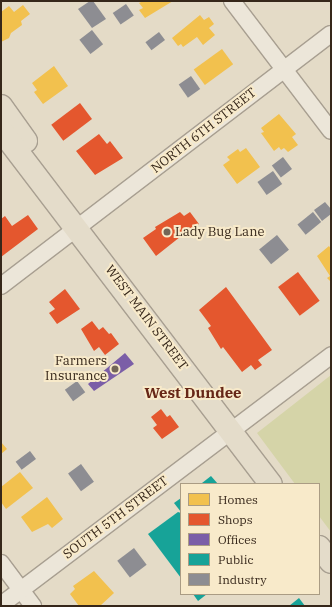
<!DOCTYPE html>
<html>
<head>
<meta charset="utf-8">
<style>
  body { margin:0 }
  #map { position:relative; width:332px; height:607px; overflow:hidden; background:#e4dbc7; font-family:"IBM Plex Serif",serif }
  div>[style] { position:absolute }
  .green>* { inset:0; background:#d5d4a8 }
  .homes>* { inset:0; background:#f2c14e; transform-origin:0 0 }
  .shops>* { inset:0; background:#e4572e; transform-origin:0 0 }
  .offices>* { inset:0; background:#7b5ea7 }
  .public>* { inset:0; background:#17a398 }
  .industry>* { inset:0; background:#8d8d92; transform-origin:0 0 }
  .roads { filter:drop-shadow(1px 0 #a89f91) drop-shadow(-1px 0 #a89f91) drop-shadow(0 1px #a89f91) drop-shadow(0 -1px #a89f91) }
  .minor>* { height:16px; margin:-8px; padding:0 8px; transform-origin:8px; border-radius:8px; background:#ece6d9 }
  .primary>* { height:22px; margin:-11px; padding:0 11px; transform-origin:11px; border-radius:11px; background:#e4dcca }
  .dots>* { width:11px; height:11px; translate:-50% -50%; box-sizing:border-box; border:2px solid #f8eaca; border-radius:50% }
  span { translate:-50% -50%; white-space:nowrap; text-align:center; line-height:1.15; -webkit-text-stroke:4px #f8eaca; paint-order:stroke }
  .street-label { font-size:13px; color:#36271a }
  .poi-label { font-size:13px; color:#36271a }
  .left { translate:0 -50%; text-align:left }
  .right { translate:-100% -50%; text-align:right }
  .quarter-label { font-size:15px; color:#662616; font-weight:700 }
  .frame { position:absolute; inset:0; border:2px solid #36271a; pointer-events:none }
  .legend { position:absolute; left:180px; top:483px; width:140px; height:112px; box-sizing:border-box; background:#f8eaca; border:1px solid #aa9c84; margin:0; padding:5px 7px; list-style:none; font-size:12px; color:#36271a }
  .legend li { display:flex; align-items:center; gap:8px; height:20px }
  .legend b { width:20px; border:1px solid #aa9c84 }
</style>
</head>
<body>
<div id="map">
  <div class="green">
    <i style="clip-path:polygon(331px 375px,331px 532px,319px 516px,319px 484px,295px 484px,257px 433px)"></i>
  </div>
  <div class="homes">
    <i style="clip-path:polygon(143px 1px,173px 1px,145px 18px,139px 10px,143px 8px,139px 3px)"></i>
    <i style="clip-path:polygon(23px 5px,30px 14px,21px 21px,22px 25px,11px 33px,9px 38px,1px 42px,1px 12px,9px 6px,14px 12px)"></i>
    <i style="clip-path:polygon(200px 15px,204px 20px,209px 17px,214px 24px,209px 28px,215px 35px,203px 45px,197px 37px,183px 47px,181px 44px,178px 46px,172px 38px)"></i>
    <i style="left:222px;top:49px;width:19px;height:35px;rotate:54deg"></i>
    <i style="clip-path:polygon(54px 66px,68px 86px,43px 104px,34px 92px,37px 90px,32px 83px)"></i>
    <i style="clip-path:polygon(279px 114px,296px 134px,292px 137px,298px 145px,288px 152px,284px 148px,281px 150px,279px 147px,274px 151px,261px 133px,264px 132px,261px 128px)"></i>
    <i style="clip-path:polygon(246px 148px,260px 167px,237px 184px,223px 165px,230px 160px,227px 157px,238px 149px,240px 152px)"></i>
    <i style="clip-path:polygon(329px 246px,331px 249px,331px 282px,327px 278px,330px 276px,317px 256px)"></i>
    <i style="clip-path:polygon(1px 442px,7px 449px,1px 454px)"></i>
    <i style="clip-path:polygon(20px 472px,33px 488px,6px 509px,1px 502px,1px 487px)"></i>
    <i style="clip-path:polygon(47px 497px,63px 519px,52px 528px,48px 524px,32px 532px,21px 517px)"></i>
    <i style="clip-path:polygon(94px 571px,114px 593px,100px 606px,79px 606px,70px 594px,75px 589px,73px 586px)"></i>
  </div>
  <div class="shops">
    <i style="left:80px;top:103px;width:20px;height:36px;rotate:53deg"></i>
    <i style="clip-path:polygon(99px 134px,107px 144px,110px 141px,123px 158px,95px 175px,76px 151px)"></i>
    <i style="clip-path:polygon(180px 212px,184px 216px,190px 212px,199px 224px,191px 229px,189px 227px,178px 234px,180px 237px,156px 256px,143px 238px,156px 229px,155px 227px)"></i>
    <i style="clip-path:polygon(28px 215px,38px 229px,1px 257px,1px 219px,5px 216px,12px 226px)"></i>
    <i style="left:298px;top:272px;width:36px;height:25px;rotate:53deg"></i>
    <i style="clip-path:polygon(226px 287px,272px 350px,258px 360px,262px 365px,255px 370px,251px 365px,242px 372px,223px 347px,221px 349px,208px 328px,211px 326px,199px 310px)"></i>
    <i style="clip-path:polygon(65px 289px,80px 309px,57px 324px,49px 313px,55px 309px,49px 302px)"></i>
    <i style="clip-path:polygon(92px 321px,99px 330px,103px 327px,109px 334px,111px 333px,119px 344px,105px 355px,99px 347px,94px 351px,81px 329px)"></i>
    <i style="clip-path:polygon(161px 409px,167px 417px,170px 415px,179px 427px,162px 439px,153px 428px,157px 425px,151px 417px)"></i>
  </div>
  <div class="offices">
    <i style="clip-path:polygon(125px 353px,134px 364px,94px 391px,88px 384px)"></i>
  </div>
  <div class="public">
    <i style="clip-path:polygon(211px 476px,218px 484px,203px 484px,202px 483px)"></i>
    <i style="clip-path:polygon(181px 498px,181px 512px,174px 503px)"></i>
    <i style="clip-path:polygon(178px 512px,181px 513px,181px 578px,148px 534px)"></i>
    <i style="clip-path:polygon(193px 594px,207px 594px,198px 601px)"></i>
    <i style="clip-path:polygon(299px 598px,305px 606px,289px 606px)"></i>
  </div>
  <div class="industry">
    <i style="clip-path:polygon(90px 1px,93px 1px,106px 19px,92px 28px,78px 9px)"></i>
    <i style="left:126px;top:4px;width:14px;height:16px;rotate:56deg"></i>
    <i style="left:92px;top:30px;width:18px;height:16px;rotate:52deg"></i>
    <i style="left:159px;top:32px;width:10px;height:17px;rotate:53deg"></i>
    <i style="left:191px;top:76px;width:16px;height:15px;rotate:55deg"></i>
    <i style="left:283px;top:157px;width:15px;height:14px;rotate:53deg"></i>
    <i style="left:273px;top:171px;width:16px;height:19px;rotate:55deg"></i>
    <i style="clip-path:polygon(325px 202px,331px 209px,331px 214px,322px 221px,314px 210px)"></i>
    <i style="left:313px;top:212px;width:13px;height:20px;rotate:51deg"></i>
    <i style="left:277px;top:235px;width:19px;height:23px;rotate:51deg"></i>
    <i style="left:77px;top:381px;width:14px;height:15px;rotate:54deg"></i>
    <i style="left:30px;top:451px;width:10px;height:18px;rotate:53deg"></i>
    <i style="left:81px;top:464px;width:22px;height:16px;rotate:54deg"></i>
    <i style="left:134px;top:548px;width:21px;height:21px;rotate:53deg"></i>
  </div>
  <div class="roads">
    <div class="minor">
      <i style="left:232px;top:1px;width:163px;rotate:52.7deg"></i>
      <i style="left:1px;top:286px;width:415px;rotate:-37.4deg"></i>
      <i style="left:1px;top:563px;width:54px;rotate:53.3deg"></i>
      <i style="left:1px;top:605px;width:414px;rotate:-37.1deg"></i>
    </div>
    <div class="primary">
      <i style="left:1px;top:106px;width:43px;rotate:54.5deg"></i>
      <i style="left:1px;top:130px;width:445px;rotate:52.7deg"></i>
      <i style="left:319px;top:547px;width:19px;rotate:51deg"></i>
    </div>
  </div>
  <div class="dots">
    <i style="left:167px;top:232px;background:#736657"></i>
    <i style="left:115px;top:369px;background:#736657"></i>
  </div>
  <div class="street-label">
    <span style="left:204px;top:131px;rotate:-38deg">NORTH 6TH STREET</span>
    <span style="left:146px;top:318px;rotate:53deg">WEST MAIN STREET</span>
    <span style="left:116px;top:518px;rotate:-37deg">SOUTH 5TH STREET</span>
  </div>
  <div class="poi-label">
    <span class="left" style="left:175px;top:232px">Lady Bug Lane</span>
    <span class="right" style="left:107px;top:369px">Farmers<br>Insurance</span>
  </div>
  <div class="quarter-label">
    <span style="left:193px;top:393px">West Dundee</span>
  </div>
  <div class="frame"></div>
  <ul class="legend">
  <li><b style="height:11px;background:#f2c14e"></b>Homes</li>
  <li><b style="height:11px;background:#e4572e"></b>Shops</li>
  <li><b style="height:11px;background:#7b5ea7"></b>Offices</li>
  <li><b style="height:11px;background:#17a398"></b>Public</li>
  <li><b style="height:11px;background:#8d8d92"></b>Industry</li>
  </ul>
</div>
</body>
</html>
